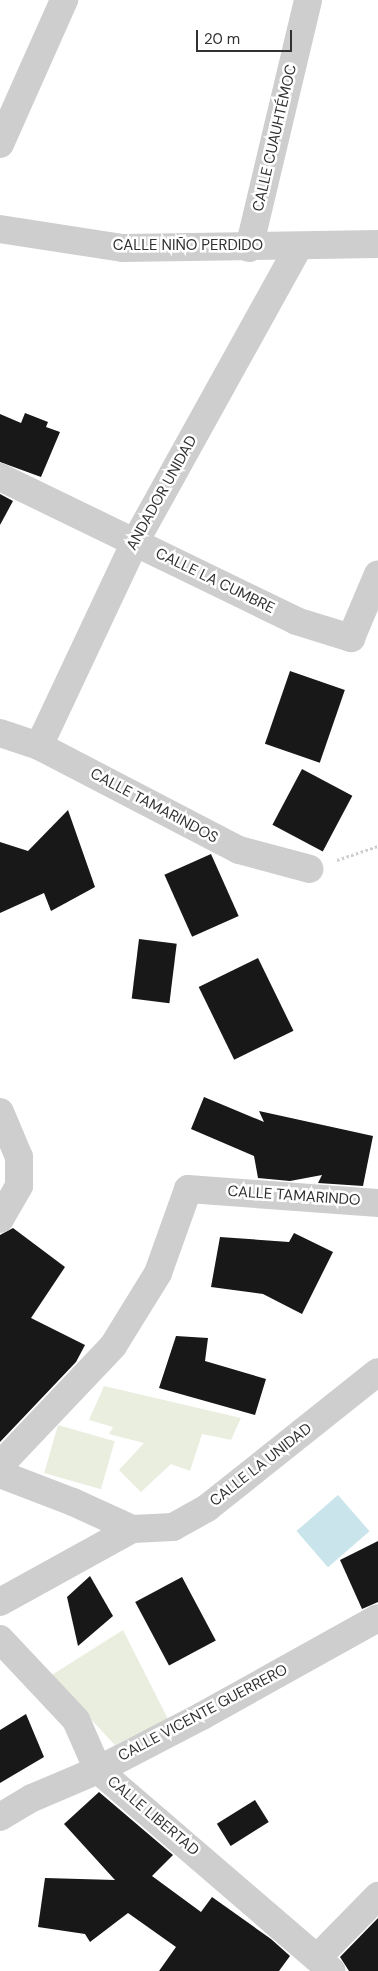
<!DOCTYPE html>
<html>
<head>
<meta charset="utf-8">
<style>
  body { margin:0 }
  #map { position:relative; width:378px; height:1971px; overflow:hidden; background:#fff; font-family:"DM Sans",sans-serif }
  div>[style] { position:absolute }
  .green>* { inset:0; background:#eaeedf; transform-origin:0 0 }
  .water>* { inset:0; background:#c9e5eb; transform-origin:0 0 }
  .building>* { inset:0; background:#181818; transform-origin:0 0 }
  .path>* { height:3px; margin-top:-1.5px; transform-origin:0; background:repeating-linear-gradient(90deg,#cecece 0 2.5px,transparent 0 5px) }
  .street>* { height:28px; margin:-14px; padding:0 14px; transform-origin:14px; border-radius:14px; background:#cecece }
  span { translate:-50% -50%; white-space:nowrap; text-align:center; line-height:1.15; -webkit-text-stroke:5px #fff; paint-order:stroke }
  .street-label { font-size:15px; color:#313131 }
  .scale { position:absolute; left:196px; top:30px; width:96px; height:22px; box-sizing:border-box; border:2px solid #313131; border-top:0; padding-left:6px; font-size:15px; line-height:18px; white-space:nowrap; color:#313131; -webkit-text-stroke:4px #fff; paint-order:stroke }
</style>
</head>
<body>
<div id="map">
  <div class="green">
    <i style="clip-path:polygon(104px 1386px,241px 1418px,231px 1440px,202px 1434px,190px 1471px,171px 1464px,141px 1492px,119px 1470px,144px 1443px,109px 1434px,113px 1427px,89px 1420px)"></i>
    <i style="left:58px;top:1425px;width:59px;height:50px;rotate:16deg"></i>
    <i style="clip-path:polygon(123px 1630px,168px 1719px,115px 1745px,50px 1676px)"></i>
  </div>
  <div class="water">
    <i style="left:338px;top:1495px;width:48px;height:55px;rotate:49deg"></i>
  </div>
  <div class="building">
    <i style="clip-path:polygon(25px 413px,48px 422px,46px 427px,60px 432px,41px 477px,0 462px,0 414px,21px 423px)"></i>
    <i style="clip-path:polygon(0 494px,13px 501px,0 525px)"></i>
    <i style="left:290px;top:671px;width:58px;height:77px;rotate:19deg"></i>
    <i style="left:302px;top:769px;width:57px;height:63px;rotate:28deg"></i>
    <i style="clip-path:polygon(68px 810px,95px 887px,51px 911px,44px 893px,0 913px,0 842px,28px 851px)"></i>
    <i style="left:211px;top:854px;width:68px;height:51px;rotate:66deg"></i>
    <i style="left:139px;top:939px;width:38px;height:60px;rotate:7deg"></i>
    <i style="left:258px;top:958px;width:81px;height:66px;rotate:64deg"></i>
    <i style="clip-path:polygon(204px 1097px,264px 1122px,259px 1111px,373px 1136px,363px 1186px,318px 1183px,322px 1175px,290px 1181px,258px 1178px,254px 1156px,191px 1129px)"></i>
    <i style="clip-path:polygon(13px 1228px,65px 1267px,31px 1318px,85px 1345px,76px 1362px,0 1442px,0 1235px)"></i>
    <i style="clip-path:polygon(294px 1233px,333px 1252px,302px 1314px,263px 1294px,211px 1287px,220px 1237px,289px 1242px)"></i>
    <i style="clip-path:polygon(176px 1336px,208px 1338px,205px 1361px,266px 1379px,255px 1415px,159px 1388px)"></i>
    <i style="clip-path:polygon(378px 1541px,378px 1602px,362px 1609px,340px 1560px)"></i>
    <i style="clip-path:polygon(90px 1576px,113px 1616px,78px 1646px,67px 1597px)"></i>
    <i style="left:182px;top:1577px;width:72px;height:53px;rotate:62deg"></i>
    <i style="clip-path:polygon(26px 1714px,44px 1757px,0 1783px,0 1730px)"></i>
    <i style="clip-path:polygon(99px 1792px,173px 1855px,152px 1876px,201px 1912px,212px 1897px,271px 1939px,290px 1956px,279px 1971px,159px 1971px,176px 1947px,128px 1913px,90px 1942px,85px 1934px,38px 1927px,45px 1878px,115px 1880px,64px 1824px)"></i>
    <i style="left:255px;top:1800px;width:26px;height:45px;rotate:58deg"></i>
    <i style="clip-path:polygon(378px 1918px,378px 1971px,349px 1971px,340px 1957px)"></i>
  </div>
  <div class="path">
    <i style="left:337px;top:860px;width:43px;rotate:-18.9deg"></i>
  </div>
  <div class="street">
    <i style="left:0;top:144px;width:158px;rotate:-66deg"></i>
    <i style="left:0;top:229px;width:124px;rotate:8.8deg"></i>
    <i style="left:123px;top:248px;width:255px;rotate:-0.9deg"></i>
    <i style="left:249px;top:248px;width:255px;rotate:-76.6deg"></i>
    <i style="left:0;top:477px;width:329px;rotate:25.9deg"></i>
    <i style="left:296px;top:621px;width:58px;rotate:17.2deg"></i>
    <i style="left:351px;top:638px;width:69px;rotate:-67.1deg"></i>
    <i style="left:0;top:733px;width:41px;rotate:18.4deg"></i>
    <i style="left:39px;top:746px;width:225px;rotate:27.5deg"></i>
    <i style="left:239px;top:850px;width:73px;rotate:15deg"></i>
    <i style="left:39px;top:746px;width:225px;rotate:-64.8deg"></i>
    <i style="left:135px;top:542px;width:338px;rotate:-61deg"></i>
    <i style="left:0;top:1112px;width:49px;rotate:67.1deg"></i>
    <i style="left:19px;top:1157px;width:29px;rotate:90deg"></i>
    <i style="left:19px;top:1186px;width:38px;rotate:120deg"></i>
    <i style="left:0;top:1465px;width:164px;rotate:-46.5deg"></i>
    <i style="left:113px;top:1346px;width:86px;rotate:-58.3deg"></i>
    <i style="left:158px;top:1273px;width:89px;rotate:-70.3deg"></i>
    <i style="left:188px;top:1189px;width:191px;rotate:4.2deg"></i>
    <i style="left:0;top:1474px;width:78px;rotate:21deg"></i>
    <i style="left:73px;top:1502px;width:65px;rotate:24.6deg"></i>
    <i style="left:0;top:1602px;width:151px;rotate:-28.9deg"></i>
    <i style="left:132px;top:1529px;width:41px;rotate:-2.8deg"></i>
    <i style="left:173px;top:1527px;width:39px;rotate:-29deg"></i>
    <i style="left:207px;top:1508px;width:218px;rotate:-38.5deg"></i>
    <i style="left:0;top:1639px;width:111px;rotate:46.8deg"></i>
    <i style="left:76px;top:1720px;width:55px;rotate:66.3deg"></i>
    <i style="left:98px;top:1770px;width:308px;rotate:40.7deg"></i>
    <i style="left:0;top:1817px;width:37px;rotate:-31deg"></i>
    <i style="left:32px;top:1798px;width:72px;rotate:-23deg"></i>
    <i style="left:98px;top:1770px;width:117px;rotate:-27.4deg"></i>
    <i style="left:202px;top:1716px;width:201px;rotate:-29.1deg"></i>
    <i style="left:318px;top:1957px;width:86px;rotate:-45.5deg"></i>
  </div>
  <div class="street-label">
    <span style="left:275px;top:138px;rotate:-77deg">CALLE CUAUHTÉMOC</span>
    <span style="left:188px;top:246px">CALLE NIÑO PERDIDO</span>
    <span style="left:162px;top:493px;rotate:-61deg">ANDADOR UNIDAD</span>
    <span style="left:215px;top:581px;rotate:26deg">CALLE LA CUMBRE</span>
    <span style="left:154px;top:806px;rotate:28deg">CALLE TAMARINDOS</span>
    <span style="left:294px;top:1196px;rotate:4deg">CALLE TAMARINDO</span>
    <span style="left:261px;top:1465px;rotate:-38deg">CALLE LA UNIDAD</span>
    <span style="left:203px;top:1713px;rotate:-28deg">CALLE VICENTE GUERRERO</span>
    <span style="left:153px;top:1816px;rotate:40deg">CALLE LIBERTAD</span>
  </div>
  <div class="scale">20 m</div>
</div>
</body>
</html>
